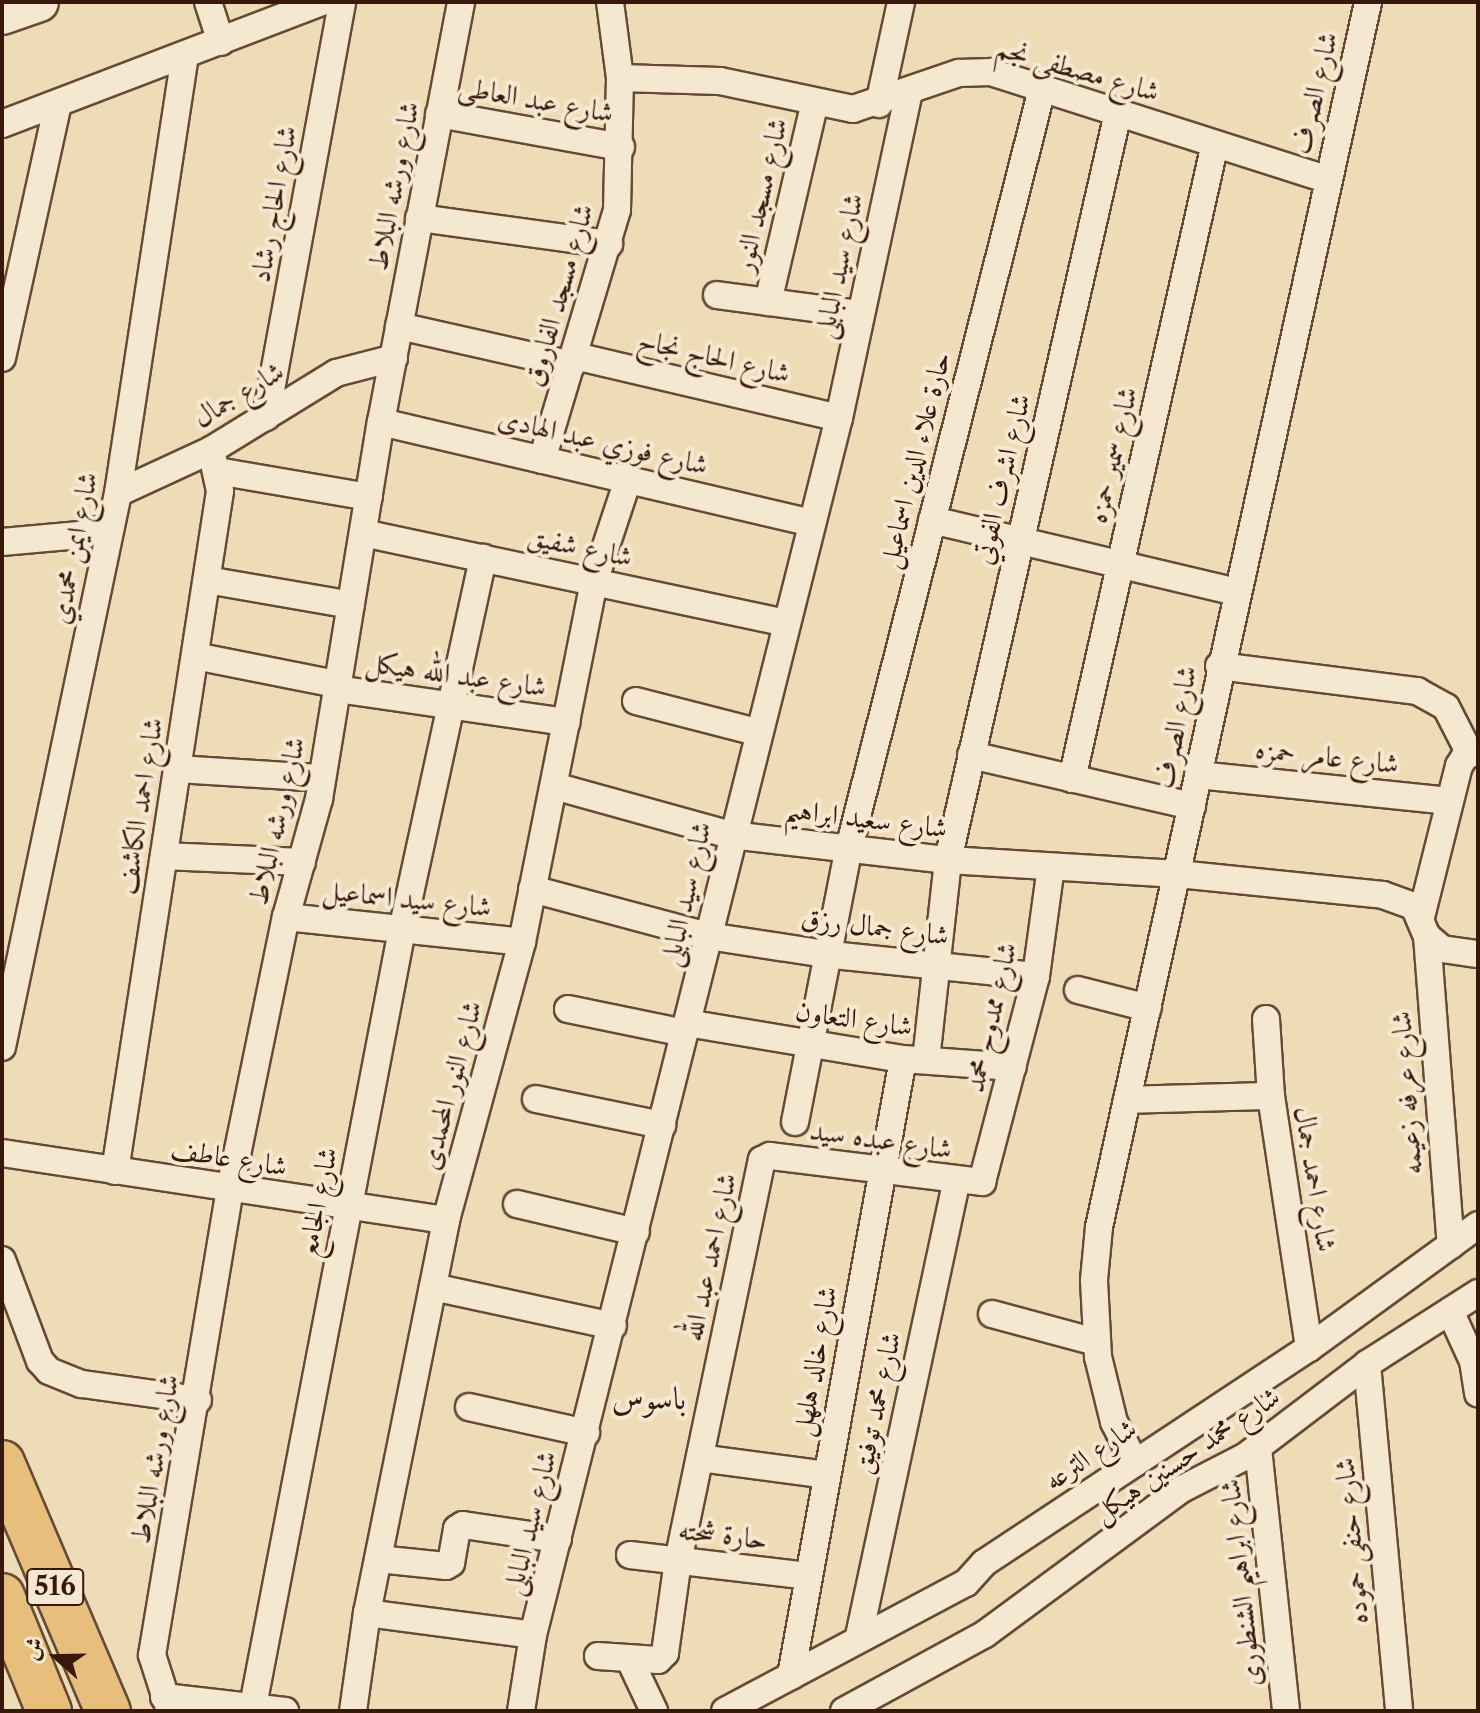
<!DOCTYPE html>
<html>
<head>
<meta charset="utf-8">
<style>
  body { margin:0 }
  #map { position:relative; width:1480px; height:1713px; overflow:hidden; background:#eedcb6; font-family:"Libre Caslon Text",Amiri,serif }
  div>[style] { position:absolute }
  .roads { filter:drop-shadow(2px 0 #664936) drop-shadow(-2px 0 #664936) drop-shadow(0 2px #664936) drop-shadow(0 -2px #664936) }
  .minor>* { height:26px; margin:-13px; padding:0 13px; transform-origin:13px; border-radius:13px; background:#f4e8d0 }
  .secondary>* { height:38px; margin:-19px; padding:0 19px; transform-origin:19px; border-radius:19px; background:#f4e8d0 }
  .motorway>* { height:44px; margin:-22px; padding:0 22px; transform-origin:22px; border-radius:22px; background:#e7be7b }
  span { translate:-50% -50%; white-space:nowrap; text-align:center; line-height:1.15; -webkit-text-stroke:8px #f4e8d0; paint-order:stroke }
  .shield-label span { padding:2px 6px; background:#f4e8d0; border:2px solid; border-radius:6px; -webkit-text-stroke-width:0 }
  .shield-label { font-size:26px; color:#39180c; font-weight:700 }
  .street-label { font-size:28px; color:#39180c }
  .quarter-label { font-size:32px; color:#39180c }
  .frame { position:absolute; inset:0; border:4px solid #39180c; pointer-events:none }
  .north { position:absolute; left:16px; top:1617px; width:80px; height:80px; -webkit-text-stroke:6px #f4e8d0; paint-order:stroke; rotate:290deg; font-size:22px; font-weight:700; line-height:32px; text-align:center; color:#39180c }
  .north::after { content:''; display:block; margin:auto; width:28px; height:36px; background:#39180c; clip-path:polygon(50% 0,100% 100%,50% 72%,0 100%) }
</style>
</head>
<body>
<div id="map">
  <div class="roads">
    <div class="minor">
      <i style="left:208px;top:2px;width:42px;rotate:72deg"></i>
      <i style="left:620px;top:78px;width:100px;rotate:1.7deg"></i>
      <i style="left:720px;top:81px;width:136px;rotate:11.9deg"></i>
      <i style="left:853px;top:109px;width:112px;rotate:-18.8deg"></i>
      <i style="left:959px;top:73px;width:32px;rotate:-2deg"></i>
      <i style="left:991px;top:72px;width:353px;rotate:17.7deg"></i>
      <i style="left:879px;top:104px;width:104px;rotate:-77.8deg"></i>
      <i style="left:439px;top:114px;width:185px;rotate:10.3deg"></i>
      <i style="left:2px;top:124px;width:342px;rotate:-20.9deg"></i>
      <i style="left:419px;top:218px;width:192px;rotate:7.8deg"></i>
      <i style="left:717px;top:295px;width:144px;rotate:7.6deg"></i>
      <i style="left:768px;top:302px;width:205px;rotate:-76.8deg"></i>
      <i style="left:399px;top:326px;width:177px;rotate:12.7deg"></i>
      <i style="left:575px;top:356px;width:271px;rotate:13.2deg"></i>
      <i style="left:2px;top:358px;width:261px;rotate:-77.6deg"></i>
      <i style="left:266px;top:417px;width:422px;rotate:-79.6deg"></i>
      <i style="left:381px;top:422px;width:441px;rotate:13.2deg"></i>
      <i style="left:542px;top:460px;width:261px;rotate:-73.3deg"></i>
      <i style="left:617px;top:210px;width:132px;rotate:-88.7deg"></i>
      <i style="left:620px;top:78px;width:77px;rotate:-97.5deg"></i>
      <i style="left:217px;top:471px;width:154px;rotate:9.7deg"></i>
      <i style="left:118px;top:493px;width:102px;rotate:-24.8deg"></i>
      <i style="left:211px;top:450px;width:147px;rotate:-31.6deg"></i>
      <i style="left:336px;top:373px;width:60px;rotate:-14.5deg"></i>
      <i style="left:932px;top:520px;width:312px;rotate:13.3deg"></i>
      <i style="left:363px;top:533px;width:431px;rotate:12deg"></i>
      <i style="left:2px;top:542px;width:78px;rotate:-5.1deg"></i>
      <i style="left:80px;top:535px;width:32px;rotate:-16deg"></i>
      <i style="left:207px;top:580px;width:146px;rotate:9.8deg"></i>
      <i style="left:195px;top:656px;width:145px;rotate:11.2deg"></i>
      <i style="left:1219px;top:666px;width:200px;rotate:7.2deg"></i>
      <i style="left:1417px;top:691px;width:33px;rotate:29deg"></i>
      <i style="left:1446px;top:707px;width:51px;rotate:62.9deg"></i>
      <i style="left:337px;top:689px;width:232px;rotate:8.2deg"></i>
      <i style="left:636px;top:701px;width:125px;rotate:14.4deg"></i>
      <i style="left:971px;top:755px;width:227px;rotate:13deg"></i>
      <i style="left:178px;top:769px;width:144px;rotate:3.6deg"></i>
      <i style="left:1198px;top:775px;width:253px;rotate:5.9deg"></i>
      <i style="left:1072px;top:779px;width:651px;rotate:-77.31deg"></i>
      <i style="left:554px;top:786px;width:184px;rotate:15.5deg"></i>
      <i style="left:731px;top:835px;width:218px;rotate:6.6deg"></i>
      <i style="left:948px;top:860px;width:230px;rotate:3.5deg"></i>
      <i style="left:1178px;top:874px;width:206px;rotate:5.8deg"></i>
      <i style="left:1383px;top:895px;width:33px;rotate:20deg"></i>
      <i style="left:1414px;top:906px;width:33px;rotate:67deg"></i>
      <i style="left:1427px;top:936px;width:20px;rotate:41deg"></i>
      <i style="left:1442px;top:949px;width:36px;rotate:8deg"></i>
      <i style="left:164px;top:856px;width:138px;rotate:2.5deg"></i>
      <i style="left:532px;top:889px;width:182px;rotate:15deg"></i>
      <i style="left:708px;top:936px;width:125px;rotate:8.7deg"></i>
      <i style="left:832px;top:955px;width:205px;rotate:5.9deg"></i>
      <i style="left:286px;top:917px;width:237px;rotate:6deg"></i>
      <i style="left:1421px;top:917px;width:156px;rotate:-75.9deg"></i>
      <i style="left:1459px;top:766px;width:12px;rotate:-59deg"></i>
      <i style="left:1465px;top:756px;width:14px;rotate:-21deg"></i>
      <i style="left:1427px;top:936px;width:310px;rotate:85.6deg"></i>
      <i style="left:1078px;top:990px;width:72px;rotate:14.4deg"></i>
      <i style="left:568px;top:1009px;width:119px;rotate:11.6deg"></i>
      <i style="left:1266px;top:1019px;width:77px;rotate:86.3deg"></i>
      <i style="left:1271px;top:1096px;width:255px;rotate:81.4deg"></i>
      <i style="left:687px;top:1023px;width:219px;rotate:9.5deg"></i>
      <i style="left:903px;top:1059px;width:110px;rotate:4.2deg"></i>
      <i style="left:2px;top:1047px;width:566px;rotate:-78.17deg"></i>
      <i style="left:118px;top:493px;width:441px;rotate:-81.3deg"></i>
      <i style="left:926px;top:1060px;width:201px;rotate:-83.7deg"></i>
      <i style="left:948px;top:860px;width:766px;rotate:-77.18deg"></i>
      <i style="left:536px;top:1099px;width:129px;rotate:11.7deg"></i>
      <i style="left:1127px;top:1100px;width:144px;rotate:-1.6deg"></i>
      <i style="left:795px;top:1122px;width:279px;rotate:-78.9deg"></i>
      <i style="left:849px;top:848px;width:783px;rotate:-75.73deg"></i>
      <i style="left:2px;top:1153px;width:449px;rotate:8.6deg"></i>
      <i style="left:115px;top:1171px;width:688px;rotate:-81.22deg"></i>
      <i style="left:220px;top:491px;width:42px;rotate:-102.4deg"></i>
      <i style="left:517px;top:1204px;width:122px;rotate:13.2deg"></i>
      <i style="left:2px;top:1260px;width:108px;rotate:69.4deg"></i>
      <i style="left:40px;top:1361px;width:13px;rotate:48deg"></i>
      <i style="left:49px;top:1371px;width:35px;rotate:22deg"></i>
      <i style="left:82px;top:1384px;width:117px;rotate:7.9deg"></i>
      <i style="left:433px;top:1287px;width:184px;rotate:12.2deg"></i>
      <i style="left:1450px;top:1311px;width:55px;rotate:65.3deg"></i>
      <i style="left:1473px;top:1361px;width:33px;rotate:81deg"></i>
      <i style="left:992px;top:1314px;width:108px;rotate:15.1deg"></i>
      <i style="left:1367px;top:1364px;width:348px;rotate:84.7deg"></i>
      <i style="left:469px;top:1407px;width:120px;rotate:12.5deg"></i>
      <i style="left:1258px;top:1448px;width:264px;rotate:83.9deg"></i>
      <i style="left:700px;top:1458px;width:128px;rotate:7.6deg"></i>
      <i style="left:1135px;top:1463px;width:46px;rotate:-117.1deg"></i>
      <i style="left:1114px;top:1422px;width:67px;rotate:-103.8deg"></i>
      <i style="left:1098px;top:1357px;width:77px;rotate:-93deg"></i>
      <i style="left:1094px;top:1280px;width:53px;rotate:-84.6deg"></i>
      <i style="left:1099px;top:1227px;width:1254px;rotate:-77.61deg"></i>
      <i style="left:630px;top:1555px;width:179px;rotate:6.7deg"></i>
      <i style="left:378px;top:1559px;width:68px;rotate:5.9deg"></i>
      <i style="left:446px;top:1566px;width:6px;rotate:-31deg"></i>
      <i style="left:451px;top:1563px;width:35px;rotate:-80deg"></i>
      <i style="left:457px;top:1529px;width:7px;rotate:-34deg"></i>
      <i style="left:463px;top:1525px;width:96px;rotate:8.4deg"></i>
      <i style="left:367px;top:1613px;width:167px;rotate:7.5deg"></i>
      <i style="left:859px;top:1636px;width:464px;rotate:-77.9deg"></i>
      <i style="left:598px;top:1656px;width:60px;rotate:3.8deg"></i>
      <i style="left:658px;top:1660px;width:10px;rotate:-45deg"></i>
      <i style="left:665px;top:1653px;width:93px;rotate:-82deg"></i>
      <i style="left:678px;top:1561px;width:410px;rotate:-78.2deg"></i>
      <i style="left:762px;top:1160px;width:9px;rotate:-27deg"></i>
      <i style="left:770px;top:1156px;width:214px;rotate:7deg"></i>
      <i style="left:982px;top:1182px;width:213px;rotate:-75.3deg"></i>
      <i style="left:1036px;top:976px;width:110px;rotate:-82.2deg"></i>
      <i style="left:629px;top:1658px;width:59px;rotate:64.7deg"></i>
      <i style="left:791px;top:1676px;width:627px;rotate:-79.71deg"></i>
      <i style="left:164px;top:1697px;width:122px;rotate:6.6deg"></i>
      <i style="left:170px;top:1711px;width:59px;rotate:-107.8deg"></i>
      <i style="left:152px;top:1655px;width:472px;rotate:-80.5deg"></i>
      <i style="left:230px;top:1189px;width:278px;rotate:-78.4deg"></i>
      <i style="left:286px;top:917px;width:123px;rotate:-74.4deg"></i>
      <i style="left:319px;top:799px;width:382px;rotate:-80.7deg"></i>
      <i style="left:381px;top:422px;width:428px;rotate:-79.2deg"></i>
      <i style="left:252px;top:1711px;width:795px;rotate:-79.13deg"></i>
      <i style="left:402px;top:930px;width:381px;rotate:-77.7deg"></i>
      <i style="left:353px;top:1711px;width:99px;rotate:-81.9deg"></i>
      <i style="left:367px;top:1613px;width:401px;rotate:-78.6deg"></i>
      <i style="left:446px;top:1220px;width:288px;rotate:-74.7deg"></i>
      <i style="left:522px;top:942px;width:367px;rotate:-78.7deg"></i>
      <i style="left:594px;top:582px;width:108px;rotate:-71.6deg"></i>
      <i style="left:521px;top:1711px;width:77px;rotate:-81deg"></i>
      <i style="left:533px;top:1635px;width:1255px;rotate:-75.89deg"></i>
      <i style="left:839px;top:418px;width:333px;rotate:-77.9deg"></i>
      <i style="left:725px;top:1711px;width:273px;rotate:-28deg"></i>
      <i style="left:966px;top:1583px;width:27px;rotate:-48deg"></i>
      <i style="left:984px;top:1563px;width:390px;rotate:-33.5deg"></i>
      <i style="left:1309px;top:1348px;width:209px;rotate:-36deg"></i>
      <i style="left:844px;top:1711px;width:161px;rotate:-28.6deg"></i>
      <i style="left:985px;top:1634px;width:245px;rotate:-36.4deg"></i>
      <i style="left:1182px;top:1489px;width:72px;rotate:-27.3deg"></i>
      <i style="left:1246px;top:1456px;width:152px;rotate:-37.2deg"></i>
      <i style="left:1367px;top:1364px;width:132px;rotate:-32.6deg"></i>
    </div>
    <div class="secondary">
      <i style="left:2px;top:15px;width:39px;rotate:-19deg"></i>
    </div>
    <div class="motorway">
      <i style="left:2px;top:1463px;width:270px;rotate:66.9deg"></i>
      <i style="left:2px;top:1596px;width:124px;rotate:67.8deg"></i>
    </div>
  </div>
  <div class="shield-label">
    <span style="left:55px;top:1587px">516</span>
  </div>
  <div class="street-label">
    <span style="left:1078px;top:69px;rotate:16deg">شارع مصطفى نجم</span>
    <span style="left:1314px;top:93px;rotate:-77deg">شارع الصرف</span>
    <span style="left:536px;top:99px;rotate:10deg">شارع عبد العاطى</span>
    <span style="left:393px;top:186px;rotate:-79deg">شارع ورشه البلاط</span>
    <span style="left:760px;top:195px;rotate:-77deg">شارع مسجد النور</span>
    <span style="left:273px;top:204px;rotate:-80deg">شارع الحاج رشاد</span>
    <span style="left:838px;top:266px;rotate:-78deg">شارع سيد البابلى</span>
    <span style="left:558px;top:295px;rotate:-74deg">شارع مسجد الفاروق</span>
    <span style="left:714px;top:356px;rotate:13deg">شارع الحاج نجاح</span>
    <span style="left:238px;top:394px;rotate:-31deg">شارع جمال</span>
    <span style="left:603px;top:441px;rotate:13deg">شارع فوزي عبد الهادى</span>
    <span style="left:1112px;top:455px;rotate:-77deg">شارع سمير حمزه</span>
    <span style="left:914px;top:460px;rotate:-76deg">حارة علاء الدين اسماعيل</span>
    <span style="left:1001px;top:479px;rotate:-77deg">شارع اشرف الفوتي</span>
    <span style="left:580px;top:546px;rotate:12deg">شارع شفيق</span>
    <span style="left:73px;top:548px;rotate:-79deg">شارع ايمن محمدي</span>
    <span style="left:456px;top:674px;rotate:8deg">شارع عبد الله هيكل</span>
    <span style="left:1175px;top:727px;rotate:-79deg">شارع الصرف</span>
    <span style="left:1327px;top:756px;rotate:6deg">شارع عامر حمزه</span>
    <span style="left:139px;top:806px;rotate:-81deg">شارع احمد الكاشف</span>
    <span style="left:866px;top:818px;rotate:7deg">شارع سعيد ابراهيم</span>
    <span style="left:276px;top:821px;rotate:-77deg">شارع ورشه البلاط</span>
    <span style="left:685px;top:894px;rotate:-77deg">شارع سيد البابلى</span>
    <span style="left:407px;top:898px;rotate:6deg">شارع سيد اسماعيل</span>
    <span style="left:875px;top:926px;rotate:7deg">شارع جمال رزق</span>
    <span style="left:990px;top:1017px;rotate:-77deg">شارع ممدوح محمد</span>
    <span style="left:854px;top:1018px;rotate:8deg">شارع التعاون</span>
    <span style="left:450px;top:1085px;rotate:-75deg">شارع النور المحمدى</span>
    <span style="left:1406px;top:1093px;rotate:-94deg">شارع عرفه زعيمه</span>
    <span style="left:881px;top:1139px;rotate:8deg">شارع عبده سيد</span>
    <span style="left:229px;top:1157px;rotate:9deg">شارع عاطف</span>
    <span style="left:1316px;top:1179px;rotate:81deg">شارع احمد جمال</span>
    <span style="left:317px;top:1202px;rotate:-79deg">شارع الجامع</span>
    <span style="left:709px;top:1257px;rotate:-78deg">شارع احمد عبد الله</span>
    <span style="left:814px;top:1361px;rotate:-80deg">شارع خالد هلهل</span>
    <span style="left:876px;top:1403px;rotate:-78deg">شارع محمد توفيق</span>
    <span style="left:1090px;top:1454px;rotate:-34deg">شارع الترعه</span>
    <span style="left:1186px;top:1454px;rotate:-34deg">شارع محمد حسنين هيكل</span>
    <span style="left:154px;top:1459px;rotate:-80deg">شارع ورشه البلاط</span>
    <span style="left:529px;top:1523px;rotate:-76deg">شارع سيد البابلى</span>
    <span style="left:723px;top:1534px;rotate:7deg">حارة شحته</span>
    <span style="left:1351px;top:1541px;rotate:-95deg">شارع حنفى حموده</span>
    <span style="left:1240px;top:1583px;rotate:-96deg">شارع ابراهيم الشنطورى</span>
  </div>
  <div class="quarter-label">
    <span style="left:649px;top:1398px">باسوس</span>
  </div>
  <div class="frame"></div>
  <div class="north">ش</div>
</div>
</body>
</html>
